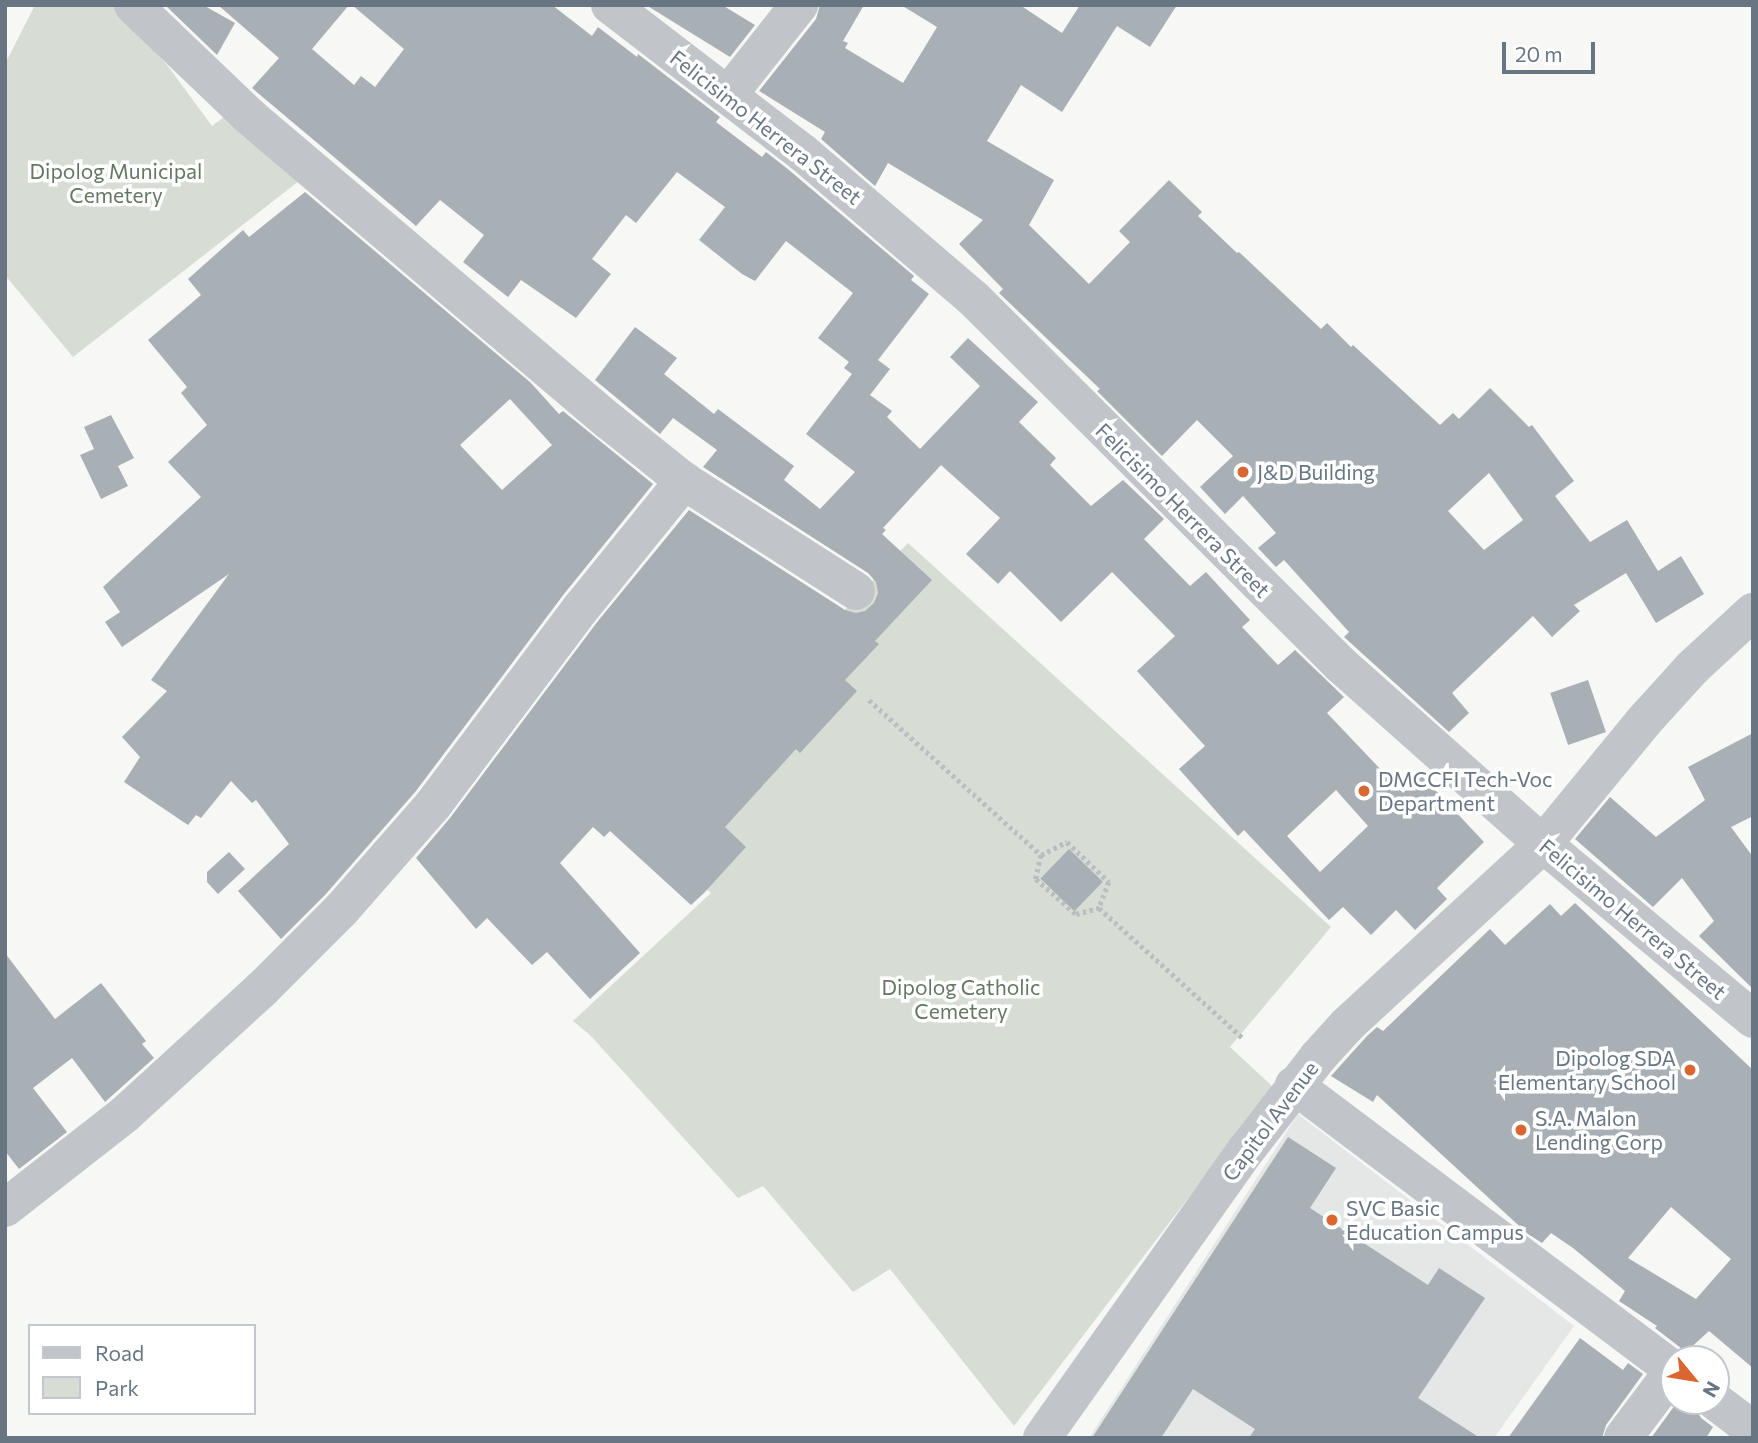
<!DOCTYPE html>
<html>
<head>
<meta charset="utf-8">
<style>
  body { margin:0 }
  #map { position:relative; width:1758px; height:1443px; overflow:hidden; background:#f7f7f5; font-family:Commissioner,sans-serif }
  div>[style] { position:absolute }
  .built>* { inset:0; background:#e5e6e6 }
  .green>* { inset:0; background:#d7dcd4 }
  .building>* { inset:0; background:#a8afb5; transform-origin:0 0 }
  .path>* { height:4.5px; margin-top:-2.25px; transform-origin:0; background:repeating-linear-gradient(90deg,#bbbdc0 0 3.5px,transparent 0 7px) }
  .minor>* { height:38px; margin:-19px; padding:0 19px; transform-origin:19px; border-radius:19px; background:#c1c4c8 }
  .dots>* { width:19px; height:19px; translate:-50% -50%; box-sizing:border-box; border:4px solid #fff; border-radius:50% }
  span { translate:-50% -50%; white-space:nowrap; text-align:center; line-height:1.15; -webkit-text-stroke:7px #fff; paint-order:stroke }
  .street-label { font-size:21px; color:#687684 }
  .park-label { font-size:21px; color:#657763 }
  .poi-label { font-size:21px; color:#687684 }
  .left { translate:0 -50%; text-align:left }
  .right { translate:-100% -50%; text-align:right }
  .frame { position:absolute; inset:0; border:7px solid #687684; pointer-events:none }
  .legend { position:absolute; left:28px; top:1324px; width:228px; height:91px; box-sizing:border-box; background:#fff; border:2px solid #c3c8ce; margin:0; padding:9px 12px; list-style:none; font-size:21px; color:#687684 }
  .legend li { display:flex; align-items:center; gap:14px; height:35px }
  .legend b { width:35px; border:2px solid #c3c8ce }
  .north { position:absolute; left:1660px; top:1345px; width:70px; height:70px; box-sizing:border-box; background:#fff; border:2px solid #c3c8ce; border-radius:50%; rotate:120deg; font-size:19px; font-weight:700; line-height:28px; text-align:center; color:#687684 }
  .north::after { content:''; display:block; margin:auto; width:24px; height:32px; background:#da6632; clip-path:polygon(50% 0,100% 100%,50% 72%,0 100%) }
  .scale { position:absolute; left:1502px; top:42px; width:93px; height:32px; box-sizing:border-box; border:4px solid #687684; border-top:0; padding-left:9px; font-size:21px; line-height:24px; white-space:nowrap; color:#687684; -webkit-text-stroke:5px #fff; paint-order:stroke }
</style>
</head>
<body>
<div id="map">
  <div class="built">
    <i style="clip-path:polygon(1298px 1114px,1574px 1326px,1494px 1438px,1089px 1438px)"></i>
  </div>
  <div class="green">
    <i style="clip-path:polygon(35px 5px,115px 5px,167px 65px,212px 126px,236px 108px,308px 174px,73px 357px,5px 275px,5px 64px)"></i>
    <i style="clip-path:polygon(908px 543px,1331px 927px,1230px 1047px,1273px 1087px,1014px 1426px,890px 1269px,853px 1292px,763px 1186px,738px 1198px,590px 1035px,573px 1021px,711px 893px,637px 830px)"></i>
  </div>
  <div class="building">
    <i style="clip-path:polygon(165px 5px,203px 5px,235px 23px,217px 55px)"></i>
    <i style="clip-path:polygon(evenodd,218px 5px,349px 5px,312px 49px,354px 85px,361px 76px,375px 87px,404px 49px,352px 5px,552px 5px,592px 36px,598px 27px,637px 57px,638px 54px,720px 117px,716px 122px,762px 157px,766px 152px,789px 170px,914px 276px,911px 280px,929px 294px,878px 360px,890px 369px,870px 395px,892px 411px,887px 417px,920px 449px,980px 386px,950px 357px,968px 338px,1038px 402px,1019px 422px,1056px 458px,1050px 465px,1091px 506px,1123px 480px,1164px 519px,1144px 539px,1190px 586px,1206px 572px,1250px 620px,1242px 627px,1278px 665px,1295px 650px,1344px 697px,1327px 713px,1403px 793px,1421px 775px,1484px 842px,1437px 888px,1447px 899px,1415px 930px,1396px 910px,1371px 935px,1343px 907px,1329px 920px,1244px 830px,1238px 836px,1179px 769px,1205px 746px,1137px 671px,1175px 636px,1112px 572px,1061px 622px,1010px 571px,998px 584px,966px 554px,1000px 518px,941px 465px,883px 528px,886px 530px,882px 534px,932px 580px,875px 641px,879px 644px,845px 680px,857px 691px,800px 753px,796px 749px,725px 827px,746px 847px,704px 893px,691px 905px,610px 831px,604px 837px,593px 827px,560px 863px,640px 953px,590px 999px,547px 952px,532px 965px,487px 918px,476px 929px,416px 858px,450px 818px,598px 621px,689px 510px,845px 610px,856px 613px,865px 611px,874px 603px,878px 593px,876px 582px,868px 573px,703px 467px,717px 450px,673px 418px,660px 434px,595px 380px,635px 327px,677px 358px,664px 374px,714px 414px,718px 409px,794px 466px,784px 480px,820px 509px,855px 472px,806px 434px,852px 374px,844px 368px,849px 362px,818px 338px,853px 293px,786px 241px,755px 281px,742px 274px,699px 240px,725px 207px,677px 172px,636px 223px,626px 215px,592px 259px,611px 274px,576px 318px,521px 280px,508px 297px,463px 262px,484px 235px,440px 200px,416px 226px,252px 88px,279px 58px,218px 5px,1336px 790px,1368px 826px,1320px 872px,1287px 836px,1336px 790px)"></i>
    <i style="clip-path:polygon(646px 5px,722px 5px,755px 25px,730px 57px)"></i>
    <i style="clip-path:polygon(evenodd,820px 5px,864px 5px,843px 41px,848px 43px,845px 48px,903px 83px,937px 27px,901px 5px,1020px 5px,1062px 33px,1080px 5px,1177px 5px,1150px 47px,1117px 26px,1062px 112px,1021px 85px,987px 141px,1054px 180px,1029px 225px,1089px 284px,1130px 242px,1119px 231px,1169px 180px,1202px 212px,1198px 216px,1237px 253px,1239px 252px,1321px 329px,1327px 323px,1351px 347px,1353px 345px,1440px 425px,1453px 413px,1459px 419px,1490px 388px,1529px 427px,1532px 425px,1574px 481px,1555px 496px,1590px 542px,1627px 520px,1658px 571px,1681px 556px,1704px 594px,1656px 623px,1626px 573px,1574px 605px,1580px 611px,1552px 637px,1533px 616px,1452px 693px,1469px 713px,1449px 732px,1344px 637px,1349px 632px,1284px 560px,1276px 567px,1258px 548px,1276px 533px,1243px 496px,1225px 514px,1200px 487px,1233px 456px,1197px 420px,1162px 456px,1097px 391px,1100px 389px,999px 293px,1003px 289px,959px 244px,983px 220px,888px 163px,875px 186px,821px 139px,825px 132px,759px 91px,816px 19px,820px 5px,1489px 473px,1523px 520px,1484px 550px,1448px 511px,1489px 473px)"></i>
    <i style="clip-path:polygon(evenodd,305px 192px,531px 383px,559px 414px,563px 411px,653px 484px,564px 594px,416px 791px,325px 895px,281px 939px,238px 891px,289px 844px,256px 800px,252px 803px,231px 781px,201px 818px,196px 815px,188px 825px,124px 782px,140px 757px,122px 737px,167px 691px,151px 680px,229px 574px,122px 647px,105px 622px,120px 612px,103px 587px,201px 497px,168px 462px,207px 425px,181px 393px,187px 387px,148px 340px,201px 295px,188px 279px,243px 230px,249px 237px,305px 192px,510px 399px,552px 445px,502px 490px,460px 445px,510px 399px)"></i>
    <i style="clip-path:polygon(111px 415px,134px 458px,118px 466px,128px 486px,101px 499px,80px 455px,94px 449px,84px 427px)"></i>
    <i style="left:1588px;top:680px;width:55px;height:40px;rotate:71deg"></i>
    <i style="clip-path:polygon(1753px 733px,1753px 816px,1731px 827px,1753px 857px,1753px 989px,1699px 936px,1714px 921px,1682px 878px,1653px 907px,1575px 839px,1610px 797px,1656px 837px,1705px 800px,1688px 767px)"></i>
    <i style="left:1069px;top:849px;width:47px;height:41px;rotate:44deg"></i>
    <i style="clip-path:polygon(229px 852px,245px 869px,218px 894px,207px 882px,207px 872px)"></i>
    <i style="clip-path:polygon(evenodd,1575px 903px,1753px 1070px,1753px 1368px,1709px 1331px,1686px 1352px,1655px 1328px,1657px 1326px,1619px 1301px,1625px 1291px,1573px 1248px,1551px 1233px,1542px 1243px,1528px 1234px,1377px 1095px,1373px 1102px,1331px 1076px,1367px 1036px,1377px 1027px,1383px 1031px,1490px 929px,1505px 945px,1550px 904px,1561px 916px,1575px 903px,1671px 1207px,1731px 1259px,1696px 1299px,1628px 1258px,1671px 1207px)"></i>
    <i style="clip-path:polygon(5px 953px,55px 1019px,101px 983px,146px 1041px,142px 1044px,154px 1058px,105px 1102px,72px 1058px,33px 1088px,67px 1132px,19px 1169px,5px 1151px)"></i>
    <i style="clip-path:polygon(1288px 1137px,1336px 1168px,1310px 1208px,1428px 1285px,1439px 1268px,1485px 1298px,1418px 1398px,1480px 1438px,1249px 1438px,1255px 1429px,1193px 1389px,1161px 1438px,1092px 1438px)"></i>
    <i style="clip-path:polygon(1580px 1338px,1623px 1370px,1628px 1363px,1643px 1374px,1606px 1425px,1602px 1438px,1508px 1438px)"></i>
    <i style="clip-path:polygon(1678px 1401px,1694px 1406px,1701px 1418px,1713px 1427px,1706px 1438px,1651px 1438px)"></i>
  </div>
  <div class="path">
    <i style="left:869px;top:700px;width:232px;rotate:42deg"></i>
    <i style="left:1041px;top:855px;width:29px;rotate:-27deg"></i>
    <i style="left:1067px;top:842px;width:58px;rotate:43.6deg"></i>
    <i style="left:1109px;top:882px;width:28px;rotate:111deg"></i>
    <i style="left:1099px;top:908px;width:193px;rotate:42.1deg"></i>
    <i style="left:1041px;top:855px;width:25px;rotate:102deg"></i>
    <i style="left:1036px;top:879px;width:53px;rotate:41.2deg"></i>
    <i style="left:1076px;top:914px;width:24px;rotate:-15deg"></i>
  </div>
  <div class="minor">
    <i style="left:133px;top:5px;width:161px;rotate:43.7deg"></i>
    <i style="left:249px;top:116px;width:472px;rotate:40.3deg"></i>
    <i style="left:609px;top:421px;width:96px;rotate:38.7deg"></i>
    <i style="left:684px;top:481px;width:204px;rotate:32.6deg"></i>
    <i style="left:610px;top:5px;width:243px;rotate:37.5deg"></i>
    <i style="left:803px;top:153px;width:225px;rotate:40.5deg"></i>
    <i style="left:974px;top:299px;width:517px;rotate:44.92deg"></i>
    <i style="left:1340px;top:664px;width:271px;rotate:41.6deg"></i>
    <i style="left:1543px;top:844px;width:273px;rotate:39.8deg"></i>
    <i style="left:728px;top:95px;width:115px;rotate:-51.7deg"></i>
    <i style="left:1294px;top:1085px;width:475px;rotate:36.9deg"></i>
    <i style="left:5px;top:1208px;width:151px;rotate:-38deg"></i>
    <i style="left:124px;top:1115px;width:187px;rotate:-42.4deg"></i>
    <i style="left:262px;top:989px;width:112px;rotate:-45deg"></i>
    <i style="left:341px;top:910px;width:140px;rotate:-48.8deg"></i>
    <i style="left:433px;top:805px;width:246px;rotate:-53.1deg"></i>
    <i style="left:581px;top:608px;width:164px;rotate:-51deg"></i>
    <i style="left:1715px;top:1401px;width:48px;rotate:37.3deg"></i>
    <i style="left:1042px;top:1438px;width:354px;rotate:-54.7deg"></i>
    <i style="left:1247px;top:1149px;width:116px;rotate:-52.3deg"></i>
    <i style="left:1318px;top:1057px;width:43px;rotate:-47.8deg"></i>
    <i style="left:1347px;top:1025px;width:267px;rotate:-42.7deg"></i>
    <i style="left:1543px;top:844px;width:159px;rotate:-50.6deg"></i>
    <i style="left:1644px;top:721px;width:72px;rotate:-47.8deg"></i>
    <i style="left:1692px;top:668px;width:83px;rotate:-42.6deg"></i>
    <i style="left:1623px;top:1438px;width:85px;rotate:-53.1deg"></i>
  </div>
  <div class="dots">
    <i style="left:1243px;top:472px;background:#da6632"></i>
    <i style="left:1364px;top:791px;background:#da6632"></i>
    <i style="left:1690px;top:1070px;background:#da6632"></i>
    <i style="left:1521px;top:1130px;background:#da6632"></i>
    <i style="left:1332px;top:1220px;background:#da6632"></i>
  </div>
  <div class="street-label">
    <span style="left:766px;top:127px;rotate:38deg">Felicisimo Herrera Street</span>
    <span style="left:1183px;top:510px;rotate:45deg">Felicisimo Herrera Street</span>
    <span style="left:1633px;top:919px;rotate:40deg">Felicisimo Herrera Street</span>
    <span style="left:1270px;top:1121px;rotate:-53deg">Capitol Avenue</span>
  </div>
  <div class="park-label">
    <span style="left:116px;top:183px">Dipolog Municipal<br>Cemetery</span>
    <span style="left:961px;top:999px">Dipolog Catholic<br>Cemetery</span>
  </div>
  <div class="poi-label">
    <span class="left" style="left:1257px;top:472px">J&amp;D Building</span>
    <span class="left" style="left:1378px;top:791px">DMCCFI Tech-Voc<br>Department</span>
    <span class="right" style="left:1676px;top:1070px">Dipolog SDA<br>Elementary School</span>
    <span class="left" style="left:1535px;top:1130px">S.A. Malon<br>Lending Corp</span>
    <span class="left" style="left:1346px;top:1220px">SVC Basic<br>Education Campus</span>
  </div>
  <div class="frame"></div>
  <ul class="legend">
  <li><b style="height:9px;background:#c1c4c8"></b>Road</li>
  <li><b style="height:19px;background:#d7dcd4"></b>Park</li>
  </ul>
  <div class="north">N</div>
  <div class="scale">20 m</div>
</div>
</body>
</html>
